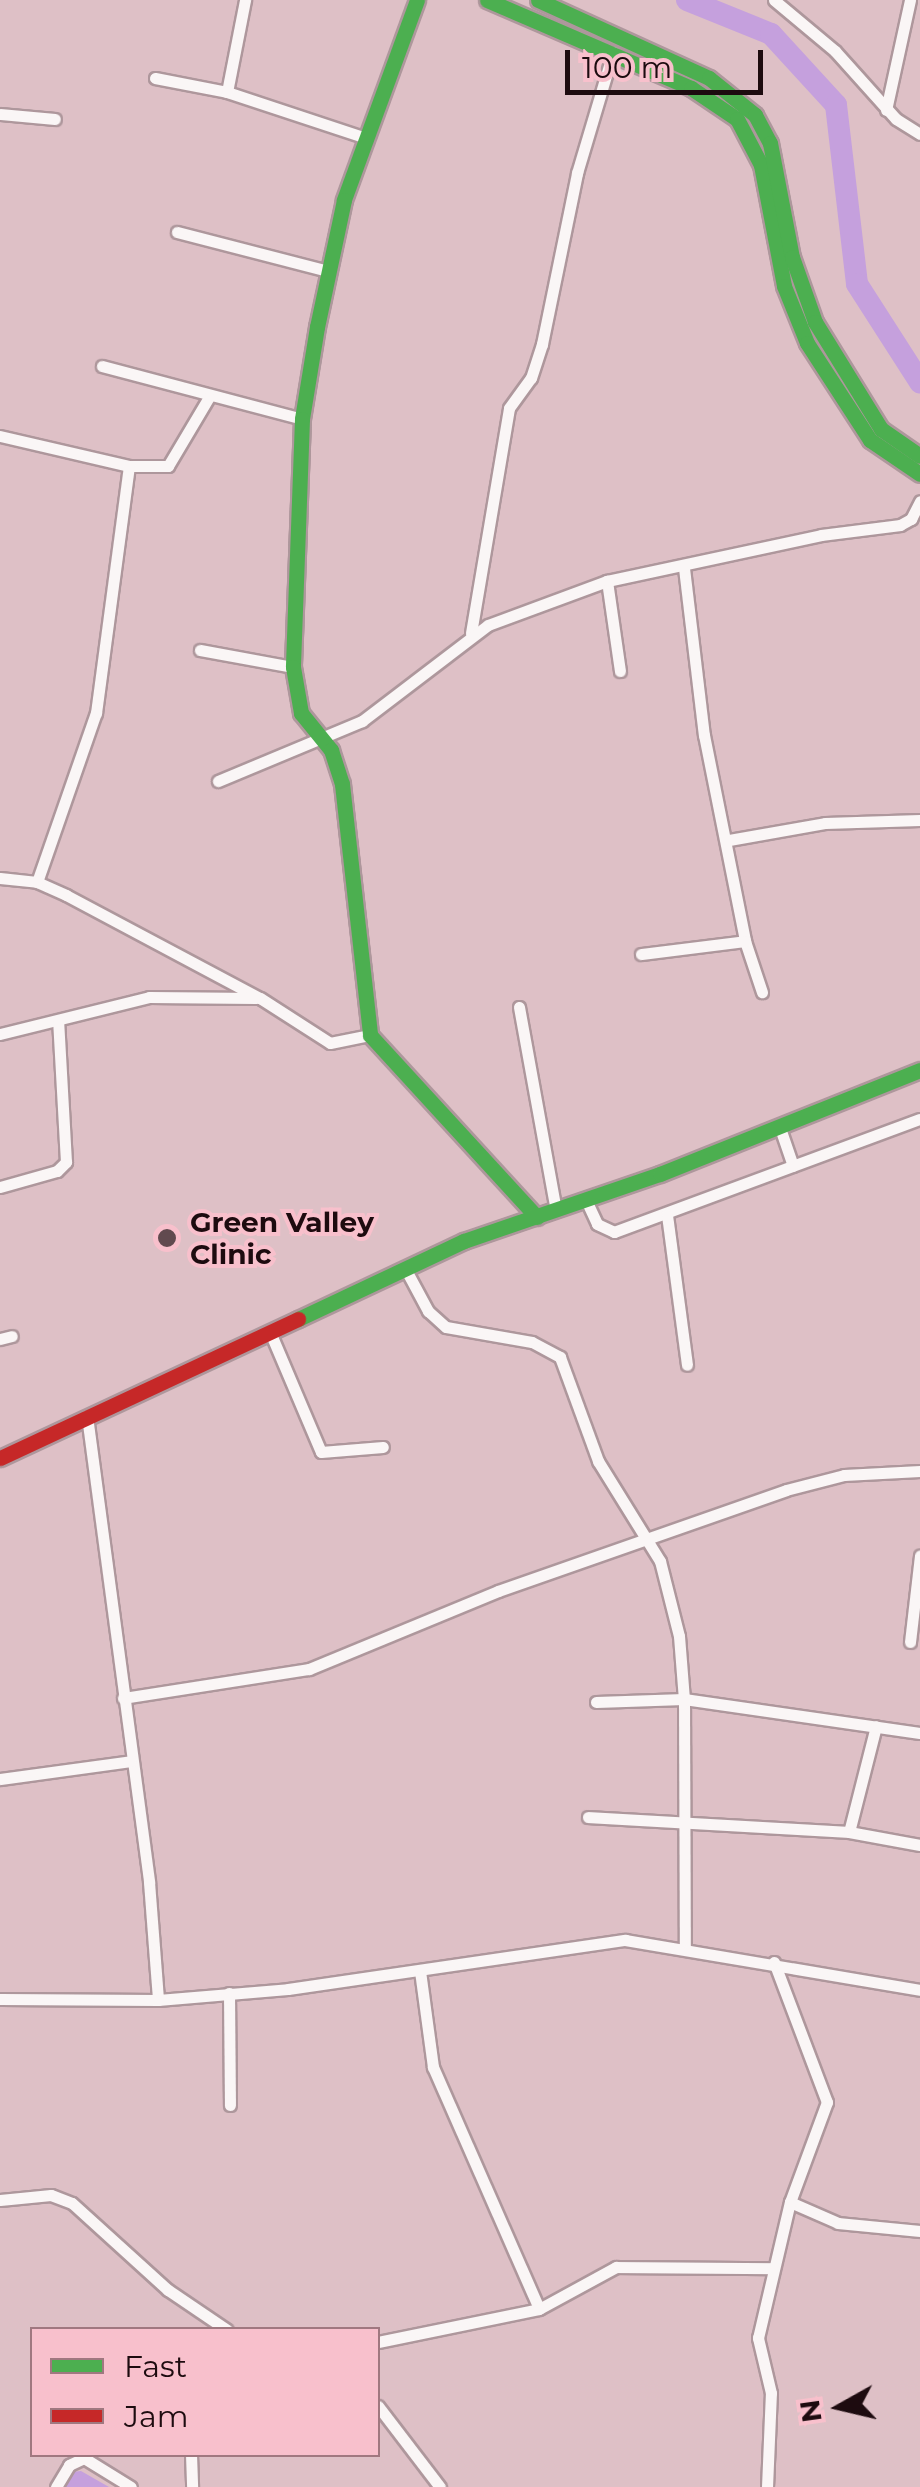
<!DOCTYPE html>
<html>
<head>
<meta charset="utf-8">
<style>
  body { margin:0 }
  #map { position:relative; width:920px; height:2487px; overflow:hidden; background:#dec0c6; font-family:Montserrat,sans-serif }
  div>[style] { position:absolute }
  .water>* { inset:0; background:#c5a0dd }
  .river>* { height:22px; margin:-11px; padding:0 11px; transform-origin:11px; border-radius:11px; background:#c5a0dd }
  .roads { filter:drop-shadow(2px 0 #ae979c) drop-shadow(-2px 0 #ae979c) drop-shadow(0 2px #ae979c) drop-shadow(0 -2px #ae979c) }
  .street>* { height:11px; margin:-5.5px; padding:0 5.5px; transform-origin:5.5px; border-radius:5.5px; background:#faf6f6 }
  .fast>* { height:15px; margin:-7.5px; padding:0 7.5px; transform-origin:7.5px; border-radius:7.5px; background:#4caf50 }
  .jam>* { height:15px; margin:-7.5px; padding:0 7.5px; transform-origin:7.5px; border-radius:7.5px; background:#c62828 }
  .dots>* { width:28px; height:28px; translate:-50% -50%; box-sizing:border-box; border:5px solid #f8c0cc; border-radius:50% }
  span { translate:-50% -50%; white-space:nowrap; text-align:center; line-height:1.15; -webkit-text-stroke:8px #f8c0cc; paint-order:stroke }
  .poi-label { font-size:28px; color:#1d0b0f; font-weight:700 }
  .left { translate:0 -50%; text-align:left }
  .legend { position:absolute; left:30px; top:2327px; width:350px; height:130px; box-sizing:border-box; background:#f8c0cc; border:2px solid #a07880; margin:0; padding:12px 18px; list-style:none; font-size:30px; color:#1d0b0f }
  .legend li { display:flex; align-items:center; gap:20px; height:50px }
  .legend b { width:50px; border:2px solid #a07880 }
  .north { position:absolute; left:790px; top:2357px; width:100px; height:100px; -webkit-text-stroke:8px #f8c0cc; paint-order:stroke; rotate:262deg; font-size:28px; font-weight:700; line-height:40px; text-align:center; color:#1d0b0f }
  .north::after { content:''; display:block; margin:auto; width:35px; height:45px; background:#1d0b0f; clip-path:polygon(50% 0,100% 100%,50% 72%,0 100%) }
  .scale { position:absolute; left:565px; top:50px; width:198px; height:45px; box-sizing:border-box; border:5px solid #1d0b0f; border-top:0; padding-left:12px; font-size:30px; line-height:35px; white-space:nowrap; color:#1d0b0f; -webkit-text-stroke:8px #f8c0cc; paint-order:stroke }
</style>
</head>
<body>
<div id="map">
  <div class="water">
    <i style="clip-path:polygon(81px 2471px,109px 2487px,62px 2487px,71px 2472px)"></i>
  </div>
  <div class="river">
    <i style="left:687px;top:0;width:91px;rotate:22deg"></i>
    <i style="left:771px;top:34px;width:96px;rotate:47.5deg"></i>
    <i style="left:836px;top:105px;width:180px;rotate:83.3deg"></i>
    <i style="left:857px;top:284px;width:117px;rotate:57.3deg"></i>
  </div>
  <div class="roads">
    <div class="street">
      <i style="left:774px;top:0;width:80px;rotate:39.9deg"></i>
      <i style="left:835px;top:51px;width:91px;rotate:48.1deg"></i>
      <i style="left:896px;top:119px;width:28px;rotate:32deg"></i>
      <i style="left:155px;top:78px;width:73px;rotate:11deg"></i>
      <i style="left:227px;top:92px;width:143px;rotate:18.3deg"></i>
      <i style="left:227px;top:92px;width:94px;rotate:-78.9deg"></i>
      <i style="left:886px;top:110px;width:113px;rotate:-77.7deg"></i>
      <i style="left:0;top:114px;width:55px;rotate:5.2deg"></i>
      <i style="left:177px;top:232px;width:156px;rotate:14.5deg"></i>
      <i style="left:102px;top:366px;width:207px;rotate:14.8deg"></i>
      <i style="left:0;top:436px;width:132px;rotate:13.1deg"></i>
      <i style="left:129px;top:466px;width:39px"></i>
      <i style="left:168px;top:466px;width:80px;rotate:-59.3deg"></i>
      <i style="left:684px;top:568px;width:168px;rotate:83.2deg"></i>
      <i style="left:704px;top:735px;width:210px;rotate:78.7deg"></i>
      <i style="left:745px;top:941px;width:54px;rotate:71.6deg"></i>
      <i style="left:607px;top:581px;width:91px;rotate:81.8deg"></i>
      <i style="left:471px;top:633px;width:228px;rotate:-80.4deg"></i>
      <i style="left:509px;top:408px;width:37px;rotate:-54deg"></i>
      <i style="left:531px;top:378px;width:36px;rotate:-72deg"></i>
      <i style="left:542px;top:344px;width:175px;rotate:-78.4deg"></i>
      <i style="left:577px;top:173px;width:126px;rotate:-73.4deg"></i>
      <i style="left:200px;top:650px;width:95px;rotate:10.4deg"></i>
      <i style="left:218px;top:781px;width:156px;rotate:-22.6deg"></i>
      <i style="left:362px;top:721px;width:158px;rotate:-37.3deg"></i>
      <i style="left:488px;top:625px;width:127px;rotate:-20.3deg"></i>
      <i style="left:607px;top:581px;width:219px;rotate:-12.1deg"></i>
      <i style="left:821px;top:535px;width:80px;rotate:-7.2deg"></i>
      <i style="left:900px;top:525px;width:13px;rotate:-29deg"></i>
      <i style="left:911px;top:519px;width:20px;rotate:-63deg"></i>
      <i style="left:729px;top:840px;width:97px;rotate:-10deg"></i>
      <i style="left:825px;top:823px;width:95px;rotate:-1.8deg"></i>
      <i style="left:0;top:878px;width:37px;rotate:6deg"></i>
      <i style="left:37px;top:882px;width:32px;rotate:24deg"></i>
      <i style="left:66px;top:895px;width:220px;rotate:28deg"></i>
      <i style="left:260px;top:998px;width:83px;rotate:32.7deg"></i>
      <i style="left:330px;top:1043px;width:41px;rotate:-11.3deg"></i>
      <i style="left:37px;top:882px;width:179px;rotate:-70.8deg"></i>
      <i style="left:96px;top:713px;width:249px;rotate:-82.4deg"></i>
      <i style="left:641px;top:954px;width:105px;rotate:-7.1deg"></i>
      <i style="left:519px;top:1007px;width:207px;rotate:79.7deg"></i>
      <i style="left:0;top:1034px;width:154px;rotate:-13.9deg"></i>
      <i style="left:149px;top:997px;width:107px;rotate:0.5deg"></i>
      <i style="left:779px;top:1125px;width:43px;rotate:71.1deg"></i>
      <i style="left:0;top:1187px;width:59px;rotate:-15.7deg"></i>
      <i style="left:57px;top:1171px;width:13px;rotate:-45deg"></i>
      <i style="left:66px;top:1162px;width:141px;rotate:-93.2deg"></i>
      <i style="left:586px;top:1200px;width:26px;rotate:65deg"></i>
      <i style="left:597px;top:1224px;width:19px;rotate:25deg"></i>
      <i style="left:614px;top:1232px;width:326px;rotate:-20.3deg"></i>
      <i style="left:667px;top:1215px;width:151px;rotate:82.4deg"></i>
      <i style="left:406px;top:1270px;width:47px;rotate:61.8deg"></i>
      <i style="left:428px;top:1311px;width:24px;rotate:42deg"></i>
      <i style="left:446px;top:1327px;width:87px;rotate:9.9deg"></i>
      <i style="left:532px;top:1342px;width:32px;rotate:28deg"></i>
      <i style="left:560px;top:1357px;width:111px;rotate:69.9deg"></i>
      <i style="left:598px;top:1461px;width:118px;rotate:58.2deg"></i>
      <i style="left:660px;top:1561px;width:77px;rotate:75.8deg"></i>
      <i style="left:679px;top:1636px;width:63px;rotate:85.5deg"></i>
      <i style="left:684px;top:1699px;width:248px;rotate:89.8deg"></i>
      <i style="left:270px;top:1332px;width:130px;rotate:67deg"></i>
      <i style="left:321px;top:1452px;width:62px;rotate:-4.6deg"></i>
      <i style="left:0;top:1339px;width:12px;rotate:-14deg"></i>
      <i style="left:87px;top:1416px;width:470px;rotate:82.4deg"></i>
      <i style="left:149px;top:1882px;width:118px;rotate:85.6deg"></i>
      <i style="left:910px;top:1642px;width:87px;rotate:-83.4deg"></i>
      <i style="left:123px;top:1698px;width:188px;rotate:-8.9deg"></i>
      <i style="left:309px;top:1669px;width:204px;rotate:-22.4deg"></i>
      <i style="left:498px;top:1591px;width:305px;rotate:-19.3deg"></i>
      <i style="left:786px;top:1490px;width:60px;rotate:-14.5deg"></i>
      <i style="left:844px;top:1475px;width:76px;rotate:-3deg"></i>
      <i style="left:596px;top:1702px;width:88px;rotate:-2deg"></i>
      <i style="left:684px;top:1699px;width:238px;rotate:8.2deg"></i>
      <i style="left:0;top:1779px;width:132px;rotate:-7.8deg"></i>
      <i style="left:588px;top:1817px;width:261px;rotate:3.3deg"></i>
      <i style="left:849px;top:1832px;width:109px;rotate:-75.7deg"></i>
      <i style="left:849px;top:1832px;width:72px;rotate:10.4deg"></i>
      <i style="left:774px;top:1962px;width:150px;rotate:69.3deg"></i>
      <i style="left:827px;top:2102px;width:107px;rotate:110.3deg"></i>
      <i style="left:790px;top:2202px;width:52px;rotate:23.6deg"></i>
      <i style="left:838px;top:2223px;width:82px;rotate:5.6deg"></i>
      <i style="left:420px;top:1971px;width:97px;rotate:82.3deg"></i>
      <i style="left:433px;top:2067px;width:264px;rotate:66.3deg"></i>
      <i style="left:229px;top:1993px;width:112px;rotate:89.5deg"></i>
      <i style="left:0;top:1999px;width:158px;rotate:0.4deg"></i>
      <i style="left:158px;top:2000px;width:130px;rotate:-4.8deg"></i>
      <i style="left:288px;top:1989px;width:341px;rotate:-8.3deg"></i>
      <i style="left:625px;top:1940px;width:299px;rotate:9.6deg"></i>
      <i style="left:0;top:2200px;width:51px;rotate:-5.6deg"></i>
      <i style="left:51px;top:2195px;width:22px;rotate:21deg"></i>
      <i style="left:72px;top:2203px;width:130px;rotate:42.2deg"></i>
      <i style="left:168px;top:2290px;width:71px;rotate:34.1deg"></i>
      <i style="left:378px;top:2342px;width:164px;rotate:-11.6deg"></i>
      <i style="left:539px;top:2309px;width:88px;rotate:-28.6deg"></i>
      <i style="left:616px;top:2267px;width:156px;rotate:0.4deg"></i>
      <i style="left:378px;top:2406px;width:102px;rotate:52.6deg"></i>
      <i style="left:191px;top:2454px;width:33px;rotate:88deg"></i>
      <i style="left:56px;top:2487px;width:26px;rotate:-59deg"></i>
      <i style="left:69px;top:2465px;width:17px;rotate:-25deg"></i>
      <i style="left:84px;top:2458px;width:55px;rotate:31.7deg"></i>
      <i style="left:767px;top:2487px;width:94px;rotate:-87.6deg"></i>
      <i style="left:771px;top:2393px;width:57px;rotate:-103.3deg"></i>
      <i style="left:758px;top:2338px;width:140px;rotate:-76.8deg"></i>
    </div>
    <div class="fast">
      <i style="left:417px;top:0;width:213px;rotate:110.1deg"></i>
      <i style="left:344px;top:200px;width:130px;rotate:102deg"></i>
      <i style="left:317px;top:327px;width:93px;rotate:99.3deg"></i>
      <i style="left:302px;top:419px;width:248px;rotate:92.1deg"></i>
      <i style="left:293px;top:667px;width:47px;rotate:80.1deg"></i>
      <i style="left:301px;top:713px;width:48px;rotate:51deg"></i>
      <i style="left:331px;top:750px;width:36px;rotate:72deg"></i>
      <i style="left:342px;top:784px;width:253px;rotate:83.6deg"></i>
      <i style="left:370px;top:1035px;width:247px;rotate:47.5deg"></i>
      <i style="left:487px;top:0;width:222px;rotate:23.3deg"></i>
      <i style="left:691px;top:88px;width:55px;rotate:34deg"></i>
      <i style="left:737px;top:119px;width:52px;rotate:62.4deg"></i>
      <i style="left:761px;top:165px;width:123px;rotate:79.2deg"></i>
      <i style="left:784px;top:286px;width:61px;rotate:68deg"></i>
      <i style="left:807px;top:343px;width:116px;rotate:57deg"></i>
      <i style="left:870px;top:440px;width:60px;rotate:34.2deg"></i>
      <i style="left:538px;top:0;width:188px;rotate:24.5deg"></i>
      <i style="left:709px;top:78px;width:59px;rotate:38.8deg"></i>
      <i style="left:755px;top:115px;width:32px;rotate:62deg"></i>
      <i style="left:770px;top:143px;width:116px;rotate:79.1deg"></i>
      <i style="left:792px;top:257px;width:69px;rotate:70.5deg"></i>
      <i style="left:815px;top:322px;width:126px;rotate:58.3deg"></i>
      <i style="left:881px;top:429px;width:47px;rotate:34.7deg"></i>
      <i style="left:298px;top:1319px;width:183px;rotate:-25.2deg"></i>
      <i style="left:464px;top:1241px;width:207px;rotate:-18.9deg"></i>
      <i style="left:660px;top:1174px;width:280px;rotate:-21.8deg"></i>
    </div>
    <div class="jam">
      <i style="left:0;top:1458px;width:329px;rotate:-25deg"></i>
    </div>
  </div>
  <div class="dots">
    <i style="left:167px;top:1238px;background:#614a4f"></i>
  </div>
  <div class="poi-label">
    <span class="left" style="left:190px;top:1238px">Green Valley<br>Clinic</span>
  </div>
  <ul class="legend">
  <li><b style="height:12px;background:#4caf50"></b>Fast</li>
  <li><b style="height:12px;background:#c62828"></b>Jam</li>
  </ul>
  <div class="north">N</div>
  <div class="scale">100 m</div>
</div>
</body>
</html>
